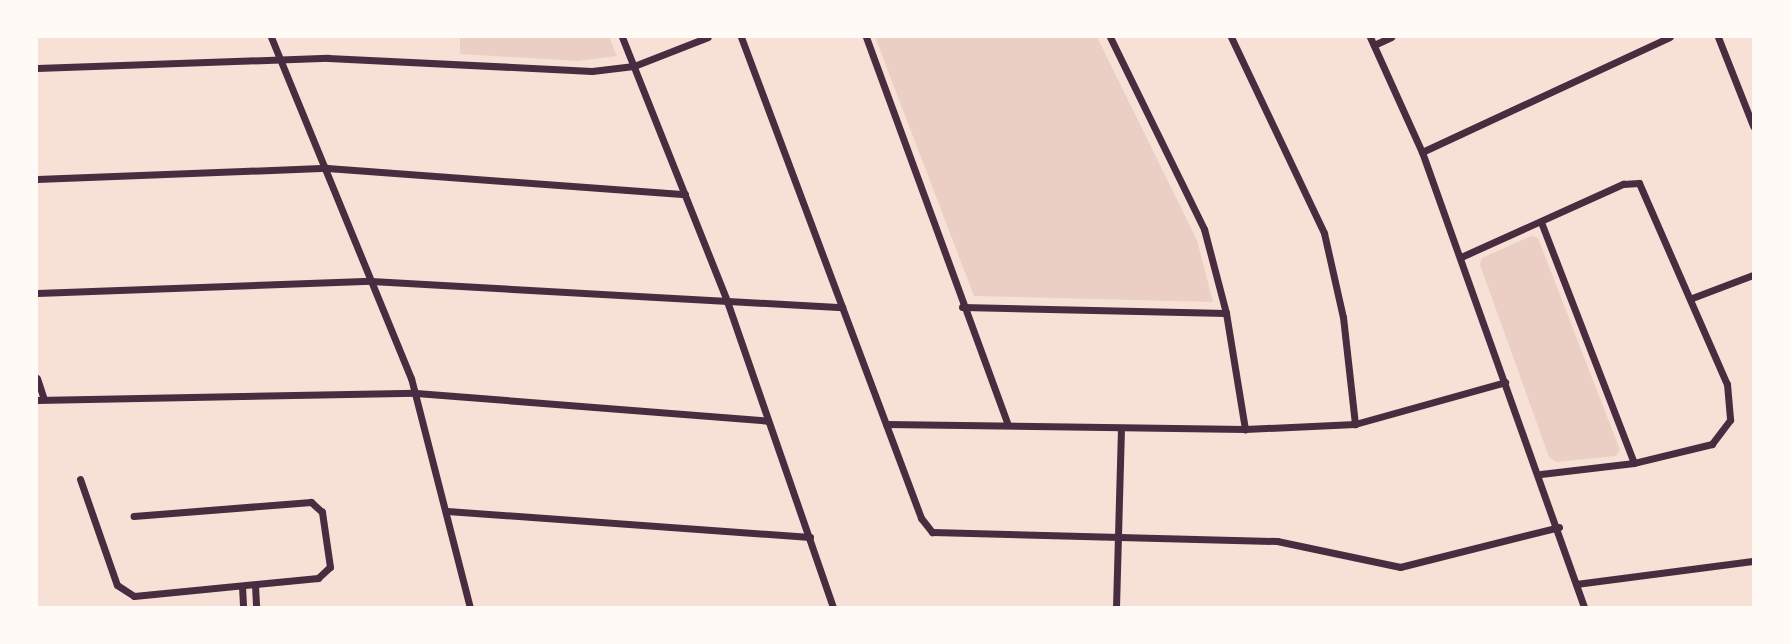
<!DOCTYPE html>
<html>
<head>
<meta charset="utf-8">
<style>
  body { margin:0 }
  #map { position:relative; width:1790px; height:644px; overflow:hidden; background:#f7e1d7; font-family:"Noto Sans",sans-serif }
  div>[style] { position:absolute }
  .green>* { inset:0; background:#ebcfc5 }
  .minor>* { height:7px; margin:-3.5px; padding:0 3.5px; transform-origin:3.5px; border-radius:3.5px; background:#4a2c40 }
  span { translate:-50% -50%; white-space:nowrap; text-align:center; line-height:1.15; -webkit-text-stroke:6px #fffaf5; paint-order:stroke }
  .frame { position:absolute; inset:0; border:38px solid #fffaf5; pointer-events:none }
</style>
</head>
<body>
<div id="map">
  <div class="green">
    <i style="clip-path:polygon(460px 37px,609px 37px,617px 56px,578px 61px,460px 54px)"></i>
    <i style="clip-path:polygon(875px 37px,1097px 37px,1197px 240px,1213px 302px,974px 296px)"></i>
    <i style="clip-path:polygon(1531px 236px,1538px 238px,1620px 450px,1616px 456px,1556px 462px,1549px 457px,1480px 265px,1482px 258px)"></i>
  </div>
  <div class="minor">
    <i style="left:271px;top:37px;width:369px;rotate:67.7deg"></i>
    <i style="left:411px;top:378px;width:236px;rotate:75.6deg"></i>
    <i style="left:622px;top:37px;width:287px;rotate:68.3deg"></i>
    <i style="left:728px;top:304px;width:321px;rotate:70.9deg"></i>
    <i style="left:741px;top:37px;width:514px;rotate:69.48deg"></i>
    <i style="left:921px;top:518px;width:18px;rotate:52deg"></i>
    <i style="left:932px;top:532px;width:345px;rotate:1.5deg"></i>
    <i style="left:1277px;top:541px;width:126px;rotate:11.9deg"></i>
    <i style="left:1400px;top:567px;width:164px;rotate:-14.1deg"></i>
    <i style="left:866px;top:37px;width:413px;rotate:69.9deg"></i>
    <i style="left:1110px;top:37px;width:214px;rotate:63.9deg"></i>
    <i style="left:1204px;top:229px;width:87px;rotate:75.3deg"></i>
    <i style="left:1226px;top:313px;width:118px;rotate:80.7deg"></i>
    <i style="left:1231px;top:37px;width:217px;rotate:64.6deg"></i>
    <i style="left:1324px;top:233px;width:86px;rotate:77.3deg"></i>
    <i style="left:1343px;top:317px;width:108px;rotate:83.6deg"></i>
    <i style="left:1370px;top:37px;width:126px;rotate:65.7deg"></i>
    <i style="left:1422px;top:152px;width:483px;rotate:70.4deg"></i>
    <i style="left:1718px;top:37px;width:96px;rotate:68.5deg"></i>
    <i style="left:1374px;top:45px;width:19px;rotate:-25deg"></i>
    <i style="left:37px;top:68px;width:291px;rotate:-2deg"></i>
    <i style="left:328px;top:58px;width:264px;rotate:2.8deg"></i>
    <i style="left:592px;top:71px;width:42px;rotate:-6.8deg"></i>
    <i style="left:634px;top:66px;width:79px;rotate:-21.4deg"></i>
    <i style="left:1422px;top:152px;width:273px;rotate:-24.9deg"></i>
    <i style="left:37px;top:179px;width:290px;rotate:-2.2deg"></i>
    <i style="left:327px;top:168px;width:359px;rotate:4.2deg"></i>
    <i style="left:1541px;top:222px;width:258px;rotate:68.9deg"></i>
    <i style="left:1461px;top:257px;width:178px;rotate:-24.3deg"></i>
    <i style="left:1623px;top:184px;width:16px;rotate:-4deg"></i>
    <i style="left:1639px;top:183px;width:219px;rotate:66.4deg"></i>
    <i style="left:1727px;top:384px;width:36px;rotate:85deg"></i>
    <i style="left:1730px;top:420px;width:30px;rotate:127deg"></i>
    <i style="left:1712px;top:444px;width:80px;rotate:166.3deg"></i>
    <i style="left:1634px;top:463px;width:94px;rotate:173.3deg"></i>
    <i style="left:37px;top:293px;width:334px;rotate:-2.1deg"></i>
    <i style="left:371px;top:281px;width:472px;rotate:3.2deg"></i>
    <i style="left:1692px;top:298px;width:65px;rotate:-20.7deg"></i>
    <i style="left:962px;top:307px;width:264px;rotate:1.3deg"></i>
    <i style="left:37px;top:378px;width:22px;rotate:72deg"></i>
    <i style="left:37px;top:400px;width:379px;rotate:-1.1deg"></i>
    <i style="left:416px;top:393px;width:353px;rotate:4.5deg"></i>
    <i style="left:886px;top:424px;width:359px;rotate:0.8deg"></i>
    <i style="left:1245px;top:429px;width:110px;rotate:-2.6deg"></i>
    <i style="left:1355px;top:424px;width:156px;rotate:-15.6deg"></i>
    <i style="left:80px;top:479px;width:112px;rotate:70.8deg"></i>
    <i style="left:117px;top:585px;width:20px;rotate:33deg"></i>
    <i style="left:134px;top:596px;width:185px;rotate:-5.6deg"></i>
    <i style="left:318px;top:578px;width:16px;rotate:-43deg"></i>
    <i style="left:330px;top:567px;width:56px;rotate:-98.3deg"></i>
    <i style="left:322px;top:512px;width:15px;rotate:-138deg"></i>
    <i style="left:311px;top:502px;width:178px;rotate:175.5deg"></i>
    <i style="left:447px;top:511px;width:364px;rotate:4.1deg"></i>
    <i style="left:1576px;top:584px;width:178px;rotate:-7.4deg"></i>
    <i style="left:255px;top:585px;width:22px;rotate:87deg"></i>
    <i style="left:242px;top:586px;width:21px;rotate:87deg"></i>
    <i style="left:1116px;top:607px;width:179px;rotate:-88.4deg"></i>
  </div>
  <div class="frame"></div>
</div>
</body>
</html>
